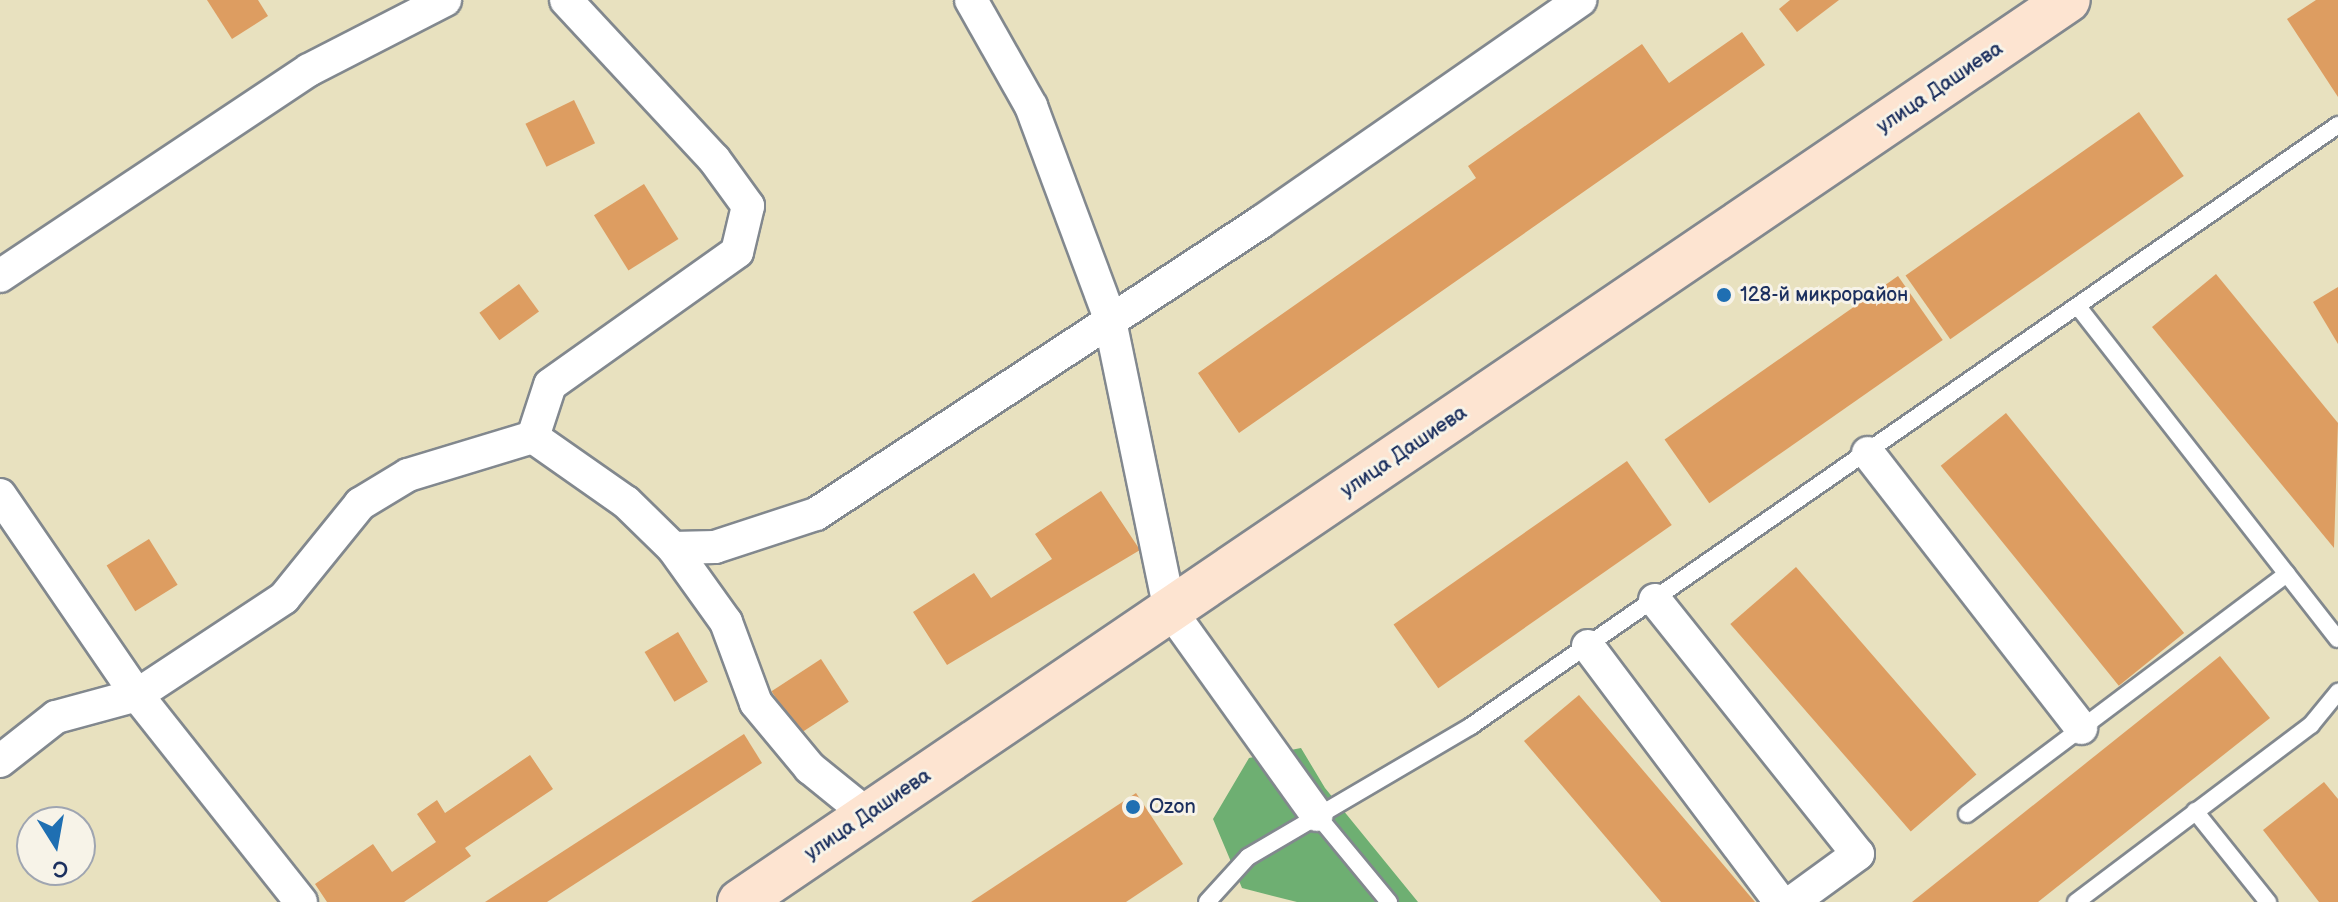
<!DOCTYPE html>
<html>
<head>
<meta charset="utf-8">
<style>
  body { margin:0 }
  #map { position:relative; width:2338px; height:902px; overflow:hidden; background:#e8e1bf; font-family:"Balsamiq Sans",sans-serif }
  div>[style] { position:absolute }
  .forest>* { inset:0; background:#6eaf72 }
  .building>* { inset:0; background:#dd9d61; transform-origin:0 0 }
  .roads { filter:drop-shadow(2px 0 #82888e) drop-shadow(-2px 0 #82888e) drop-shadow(0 2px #82888e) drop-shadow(0 -2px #82888e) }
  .lane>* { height:16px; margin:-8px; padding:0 8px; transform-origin:8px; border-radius:8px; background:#fff }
  .street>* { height:32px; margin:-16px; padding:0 16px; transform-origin:16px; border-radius:16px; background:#fff }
  .secondary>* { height:44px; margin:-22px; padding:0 22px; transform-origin:22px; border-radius:22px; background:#fde4d1 }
  .dots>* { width:22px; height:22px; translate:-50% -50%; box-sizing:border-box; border:4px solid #f7f3e8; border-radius:50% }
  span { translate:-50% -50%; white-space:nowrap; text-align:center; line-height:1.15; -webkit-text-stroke:6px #f7f3e8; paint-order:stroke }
  .street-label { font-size:20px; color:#1b2f5e }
  .poi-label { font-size:20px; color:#1b2f5e }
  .left { translate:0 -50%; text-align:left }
  .north { position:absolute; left:16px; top:806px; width:80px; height:80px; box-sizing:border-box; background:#f7f3e8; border:2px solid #9fa5b1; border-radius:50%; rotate:169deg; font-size:22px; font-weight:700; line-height:32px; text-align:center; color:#1b2f5e }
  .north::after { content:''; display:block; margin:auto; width:28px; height:36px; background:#1f6fb2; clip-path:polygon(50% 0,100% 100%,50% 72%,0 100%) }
</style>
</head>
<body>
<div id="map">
  <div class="forest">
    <i style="clip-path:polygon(1301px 748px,1325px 788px,1418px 902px,1297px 902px,1242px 888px,1213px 819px,1249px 758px)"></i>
  </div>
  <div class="building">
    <i style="clip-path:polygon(207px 0,258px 0,268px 16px,232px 39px)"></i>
    <i style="clip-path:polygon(1790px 0,1839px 0,1797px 32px,1779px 9px)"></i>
    <i style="clip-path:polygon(2316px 0,2338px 0,2338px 97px,2287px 19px)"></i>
    <i style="clip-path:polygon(1742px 32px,1765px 65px,1239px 433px,1198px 373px,1476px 178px,1468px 166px,1642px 44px,1669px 83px)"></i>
    <i style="left:574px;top:100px;width:48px;height:54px;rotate:64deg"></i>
    <i style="left:2139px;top:112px;width:78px;height:285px;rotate:55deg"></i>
    <i style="left:644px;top:184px;width:65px;height:59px;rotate:58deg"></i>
    <i style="clip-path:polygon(2216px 274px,2338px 423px,2334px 548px,2152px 327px)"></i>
    <i style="left:1898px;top:276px;width:78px;height:285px;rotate:55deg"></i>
    <i style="left:519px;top:284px;width:34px;height:49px;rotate:54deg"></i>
    <i style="clip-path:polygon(2338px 287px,2338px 344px,2313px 302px)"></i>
    <i style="left:2006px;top:413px;width:283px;height:84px;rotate:51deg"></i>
    <i style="left:1627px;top:461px;width:78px;height:285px;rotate:55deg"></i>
    <i style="clip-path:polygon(1101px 491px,1140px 550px,947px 665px,913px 612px,974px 573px,991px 598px,1052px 559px,1035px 534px)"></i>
    <i style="left:149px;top:539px;width:54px;height:50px;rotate:58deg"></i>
    <i style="left:1796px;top:567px;width:275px;height:87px;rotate:49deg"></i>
    <i style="left:678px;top:632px;width:58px;height:39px;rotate:59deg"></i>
    <i style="clip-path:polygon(2220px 656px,2270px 718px,2038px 902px,1912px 902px)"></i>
    <i style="left:821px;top:659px;width:51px;height:59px;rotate:57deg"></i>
    <i style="clip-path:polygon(1579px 695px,1755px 902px,1661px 902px,1524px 741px)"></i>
    <i style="clip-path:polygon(744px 734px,762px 763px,547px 902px,485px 902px)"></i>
    <i style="clip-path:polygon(530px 755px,553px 789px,465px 848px,471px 856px,404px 902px,327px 902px,315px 884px,373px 844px,392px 872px,436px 842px,417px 814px,437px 800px,445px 813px)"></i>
    <i style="clip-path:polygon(2324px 782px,2338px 799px,2338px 902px,2319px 902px,2263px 830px)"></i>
    <i style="clip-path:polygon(1136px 793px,1183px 864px,1126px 902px,971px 902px)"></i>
  </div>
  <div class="roads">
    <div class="lane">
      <i style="left:2079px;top:308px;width:420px;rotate:52deg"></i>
      <i style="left:2195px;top:811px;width:117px;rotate:51.3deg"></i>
      <i style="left:1967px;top:814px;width:400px;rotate:-36.9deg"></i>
      <i style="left:1317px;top:815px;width:113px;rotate:50.4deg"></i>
      <i style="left:1207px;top:902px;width:61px;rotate:-47.7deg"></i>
      <i style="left:1248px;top:857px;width:259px;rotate:-30.4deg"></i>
      <i style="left:1471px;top:726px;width:1055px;rotate:-34.73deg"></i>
      <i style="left:2076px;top:902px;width:294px;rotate:-37deg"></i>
      <i style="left:2311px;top:725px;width:43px;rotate:-50.7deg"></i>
    </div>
    <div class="street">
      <i style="left:566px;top:0;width:217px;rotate:47.1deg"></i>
      <i style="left:714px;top:159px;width:58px;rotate:54.1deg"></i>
      <i style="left:748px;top:206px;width:47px;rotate:103.4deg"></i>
      <i style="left:737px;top:252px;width:229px;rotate:144.6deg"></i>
      <i style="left:550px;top:385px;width:55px;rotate:108.1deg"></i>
      <i style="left:533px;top:437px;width:113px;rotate:35deg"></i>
      <i style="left:626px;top:502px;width:66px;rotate:44.4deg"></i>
      <i style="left:673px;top:548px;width:91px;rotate:54.4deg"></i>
      <i style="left:726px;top:622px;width:86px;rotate:69.7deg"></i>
      <i style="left:756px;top:703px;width:85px;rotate:50.3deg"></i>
      <i style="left:810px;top:768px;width:75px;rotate:39deg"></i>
      <i style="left:971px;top:0;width:122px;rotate:60.5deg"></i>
      <i style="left:1031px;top:106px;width:224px;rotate:69.6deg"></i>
      <i style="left:1109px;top:316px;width:300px;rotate:78.3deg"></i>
      <i style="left:1170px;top:610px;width:252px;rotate:54.4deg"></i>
      <i style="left:0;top:276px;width:371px;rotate:-33.7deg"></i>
      <i style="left:309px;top:70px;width:153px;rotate:-27.2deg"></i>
      <i style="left:1868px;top:453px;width:348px;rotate:52.2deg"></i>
      <i style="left:0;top:495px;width:242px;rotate:55.6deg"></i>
      <i style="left:137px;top:695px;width:264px;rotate:51.6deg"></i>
      <i style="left:673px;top:548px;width:42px;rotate:-1.4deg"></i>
      <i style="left:715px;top:547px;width:106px;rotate:-18.1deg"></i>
      <i style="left:816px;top:514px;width:532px;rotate:-33.27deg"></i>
      <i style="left:1261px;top:222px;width:389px;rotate:-34.8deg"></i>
      <i style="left:1655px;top:600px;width:325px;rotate:51.4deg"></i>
      <i style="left:1858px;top:854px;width:82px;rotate:144deg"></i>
      <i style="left:1588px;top:646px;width:320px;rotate:53.1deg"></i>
      <i style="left:0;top:761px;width:71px;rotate:-38.2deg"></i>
      <i style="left:56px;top:717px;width:84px;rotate:-15.2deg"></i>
      <i style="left:137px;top:695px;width:176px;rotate:-33.4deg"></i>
      <i style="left:284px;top:598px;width:121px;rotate:-51deg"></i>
      <i style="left:360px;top:504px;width:56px;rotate:-31.1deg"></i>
      <i style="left:408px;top:475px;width:131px;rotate:-16.9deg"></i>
    </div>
    <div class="secondary">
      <i style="left:740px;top:902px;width:1605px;rotate:-34.19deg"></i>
    </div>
  </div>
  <div class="dots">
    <i style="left:1724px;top:295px;background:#1f6fb2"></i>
    <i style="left:1133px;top:807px;background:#1f6fb2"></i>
  </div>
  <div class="street-label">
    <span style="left:1940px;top:88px;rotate:-34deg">улица Дашиева</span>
    <span style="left:1404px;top:452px;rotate:-34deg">улица Дашиева</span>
    <span style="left:868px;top:815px;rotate:-34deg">улица Дашиева</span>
  </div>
  <div class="poi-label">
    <span class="left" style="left:1740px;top:295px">128-й микрорайон</span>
    <span class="left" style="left:1149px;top:807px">Ozon</span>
  </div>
  <div class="north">С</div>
</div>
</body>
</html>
